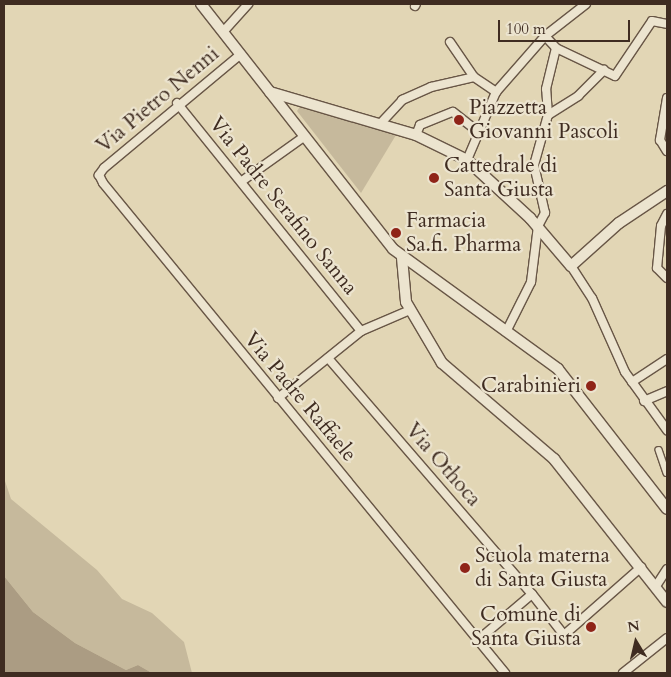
<!DOCTYPE html>
<html>
<head>
<meta charset="utf-8">
<style>
  body { margin:0 }
  #map { position:relative; width:671px; height:677px; overflow:hidden; background:#e2d6b5; font-family:Cardo,serif }
  div>[style] { position:absolute }
  .green>* { inset:0; background:#c6b99c }
  .water>* { inset:0; background:#ab9c83 }
  .roads { filter:drop-shadow(1px 0 #685646) drop-shadow(-1px 0 #685646) drop-shadow(0 1px #685646) drop-shadow(0 -1px #685646) }
  .pedestrian>* { height:5.5px; margin:-2.75px; padding:0 2.75px; transform-origin:2.75px; border-radius:2.75px; background:#ece4cf }
  .minor>* { height:8px; margin:-4px; padding:0 4px; transform-origin:4px; border-radius:4px; background:#ece4cf }
  .secondary>* { height:10px; margin:-5px; padding:0 5px; transform-origin:5px; border-radius:5px; background:#ece4cf }
  .dots>* { width:14px; height:14px; translate:-50% -50%; box-sizing:border-box; border:2px solid #ece4cf; border-radius:50% }
  span { translate:-50% -50%; white-space:nowrap; text-align:center; line-height:1.15; -webkit-text-stroke:4.5px #ece4cf; paint-order:stroke }
  .street-label { font-size:21px; color:#3f2c21 }
  .poi-label { font-size:21px; color:#3f2c21 }
  .left { translate:0 -50%; text-align:left }
  .right { translate:-100% -50%; text-align:right }
  .frame { position:absolute; inset:0; border:5px solid #3f2c21; pointer-events:none }
  .north { position:absolute; left:611px; top:617px; width:50px; height:50px; -webkit-text-stroke:4px #ece4cf; paint-order:stroke; rotate:351deg; font-size:14px; font-weight:700; line-height:20px; text-align:center; color:#3f2c21 }
  .north::after { content:''; display:block; margin:auto; width:18px; height:22px; background:#3f2c21; clip-path:polygon(50% 0,100% 100%,50% 72%,0 100%) }
  .scale { position:absolute; left:498px; top:20px; width:132px; height:22px; box-sizing:border-box; border:2px solid #3f2c21; border-top:0; padding-left:6px; font-size:15px; line-height:18px; white-space:nowrap; color:#3f2c21; -webkit-text-stroke:4px #ece4cf; paint-order:stroke }
</style>
</head>
<body>
<div id="map">
  <div class="green">
    <i style="clip-path:polygon(301px 105px,396px 135px,361px 193px,297px 111px)"></i>
    <i style="clip-path:polygon(4px 478px,11px 499px,97px 570px,122px 599px,152px 613px,184px 642px,192px 673px,152px 673px,138px 665px,126px 670px,75px 643px,33px 612px,4px 576px)"></i>
  </div>
  <div class="water">
    <i style="clip-path:polygon(4px 576px,33px 612px,75px 643px,126px 670px,138px 665px,152px 673px,4px 673px)"></i>
  </div>
  <div class="roads">
    <div class="pedestrian">
      <i style="left:659px;top:450px;width:24px;rotate:71deg"></i>
    </div>
    <div class="minor">
      <i style="left:415px;top:6px;width:2px;rotate:-63deg"></i>
      <i style="left:223px;top:32px;width:38px;rotate:-48deg"></i>
      <i style="left:545px;top:36px;width:16px;rotate:47deg"></i>
      <i style="left:556px;top:48px;width:65px;rotate:25.4deg"></i>
      <i style="left:615px;top:76px;width:66px;rotate:-56.1deg"></i>
      <i style="left:652px;top:21px;width:15px;rotate:11deg"></i>
      <i style="left:450px;top:42px;width:42px;rotate:55.6deg"></i>
      <i style="left:241px;top:54px;width:178px;rotate:140.2deg"></i>
      <i style="left:104px;top:168px;width:9px;rotate:126deg"></i>
      <i style="left:99px;top:175px;width:9px;rotate:63deg"></i>
      <i style="left:103px;top:183px;width:634px;rotate:50.63deg"></i>
      <i style="left:667px;top:98px;width:43px;rotate:99.5deg"></i>
      <i style="left:660px;top:140px;width:13px;rotate:58deg"></i>
      <i style="left:177px;top:103px;width:293px;rotate:51.1deg"></i>
      <i style="left:548px;top:115px;width:36px;rotate:-32deg"></i>
      <i style="left:578px;top:96px;width:37px;rotate:-45deg"></i>
      <i style="left:380px;top:124px;width:33px;rotate:-47deg"></i>
      <i style="left:402px;top:100px;width:32px;rotate:-24deg"></i>
      <i style="left:431px;top:87px;width:44px;rotate:-13.1deg"></i>
      <i style="left:474px;top:77px;width:27px;rotate:34deg"></i>
      <i style="left:416px;top:135px;width:11px;rotate:-68deg"></i>
      <i style="left:420px;top:125px;width:35px;rotate:-22deg"></i>
      <i style="left:453px;top:112px;width:33px;rotate:38deg"></i>
      <i style="left:467px;top:160px;width:74px;rotate:-66.9deg"></i>
      <i style="left:496px;top:92px;width:74px;rotate:-48.8deg"></i>
      <i style="left:545px;top:36px;width:52px;rotate:-38deg"></i>
      <i style="left:242px;top:181px;width:77px;rotate:-35.5deg"></i>
      <i style="left:667px;top:214px;width:13px;rotate:117deg"></i>
      <i style="left:661px;top:226px;width:42px;rotate:95.4deg"></i>
      <i style="left:657px;top:268px;width:14px;rotate:45deg"></i>
      <i style="left:571px;top:266px;width:38px;rotate:57deg"></i>
      <i style="left:592px;top:298px;width:81px;rotate:66deg"></i>
      <i style="left:625px;top:372px;width:72px;rotate:54.1deg"></i>
      <i style="left:506px;top:332px;width:56px;rotate:-63.4deg"></i>
      <i style="left:531px;top:282px;width:56px;rotate:-82.9deg"></i>
      <i style="left:538px;top:226px;width:15px;rotate:-62deg"></i>
      <i style="left:545px;top:213px;width:49px;rotate:-102.9deg"></i>
      <i style="left:534px;top:165px;width:52px;rotate:-74.4deg"></i>
      <i style="left:548px;top:115px;width:26px;rotate:-94deg"></i>
      <i style="left:546px;top:89px;width:42px;rotate:-76.3deg"></i>
      <i style="left:328px;top:358px;width:312px;rotate:49.2deg"></i>
      <i style="left:632px;top:382px;width:42px;rotate:-33.3deg"></i>
      <i style="left:278px;top:398px;width:107px;rotate:-38.9deg"></i>
      <i style="left:361px;top:331px;width:53px;rotate:-23.2deg"></i>
      <i style="left:644px;top:401px;width:25px;rotate:-23deg"></i>
      <i style="left:656px;top:586px;width:20px;rotate:-57deg"></i>
      <i style="left:478px;top:640px;width:71px;rotate:-40.4deg"></i>
      <i style="left:532px;top:594px;width:52px;rotate:52deg"></i>
      <i style="left:564px;top:635px;width:103px;rotate:-41.4deg"></i>
      <i style="left:623px;top:673px;width:56px;rotate:-38.5deg"></i>
    </div>
    <div class="secondary">
      <i style="left:201px;top:4px;width:311px;rotate:51.9deg"></i>
      <i style="left:393px;top:249px;width:204px;rotate:36deg"></i>
      <i style="left:558px;top:369px;width:177px;rotate:52.1deg"></i>
      <i style="left:270px;top:92px;width:152px;rotate:16.4deg"></i>
      <i style="left:416px;top:135px;width:57px;rotate:26.1deg"></i>
      <i style="left:467px;top:160px;width:86px;rotate:42.6deg"></i>
      <i style="left:530px;top:218px;width:63px;rotate:49.5deg"></i>
      <i style="left:571px;top:266px;width:64px;rotate:-41.9deg"></i>
      <i style="left:619px;top:223px;width:58px;rotate:-33.7deg"></i>
      <i style="left:402px;top:258px;width:44px;rotate:84.8deg"></i>
      <i style="left:406px;top:302px;width:71px;rotate:59.5deg"></i>
      <i style="left:442px;top:363px;width:148px;rotate:40.6deg"></i>
      <i style="left:554px;top:459px;width:182px;rotate:51.7deg"></i>
    </div>
  </div>
  <div class="dots">
    <i style="left:459px;top:120px;background:#8f2418"></i>
    <i style="left:434px;top:178px;background:#8f2418"></i>
    <i style="left:396px;top:233px;background:#8f2418"></i>
    <i style="left:591px;top:386px;background:#8f2418"></i>
    <i style="left:465px;top:568px;background:#8f2418"></i>
    <i style="left:591px;top:627px;background:#8f2418"></i>
  </div>
  <div class="street-label">
    <span style="left:158px;top:100px;rotate:-40deg">Via Pietro Nenni</span>
    <span style="left:283px;top:206px;rotate:51deg">Via Padre Serafino Sanna</span>
    <span style="left:300px;top:397px;rotate:50deg">Via Padre Raffaele</span>
    <span style="left:443px;top:465px;rotate:49deg">Via Othoca</span>
  </div>
  <div class="poi-label">
    <span class="left" style="left:469px;top:120px">Piazzetta<br>Giovanni Pascoli</span>
    <span class="left" style="left:444px;top:178px">Cattedrale di<br>Santa Giusta</span>
    <span class="left" style="left:406px;top:233px">Farmacia<br>Sa.fi. Pharma</span>
    <span class="right" style="left:581px;top:386px">Carabinieri</span>
    <span class="left" style="left:475px;top:568px">Scuola materna<br>di Santa Giusta</span>
    <span class="right" style="left:581px;top:627px">Comune di<br>Santa Giusta</span>
  </div>
  <div class="frame"></div>
  <div class="north">N</div>
  <div class="scale">100 m</div>
</div>
</body>
</html>
